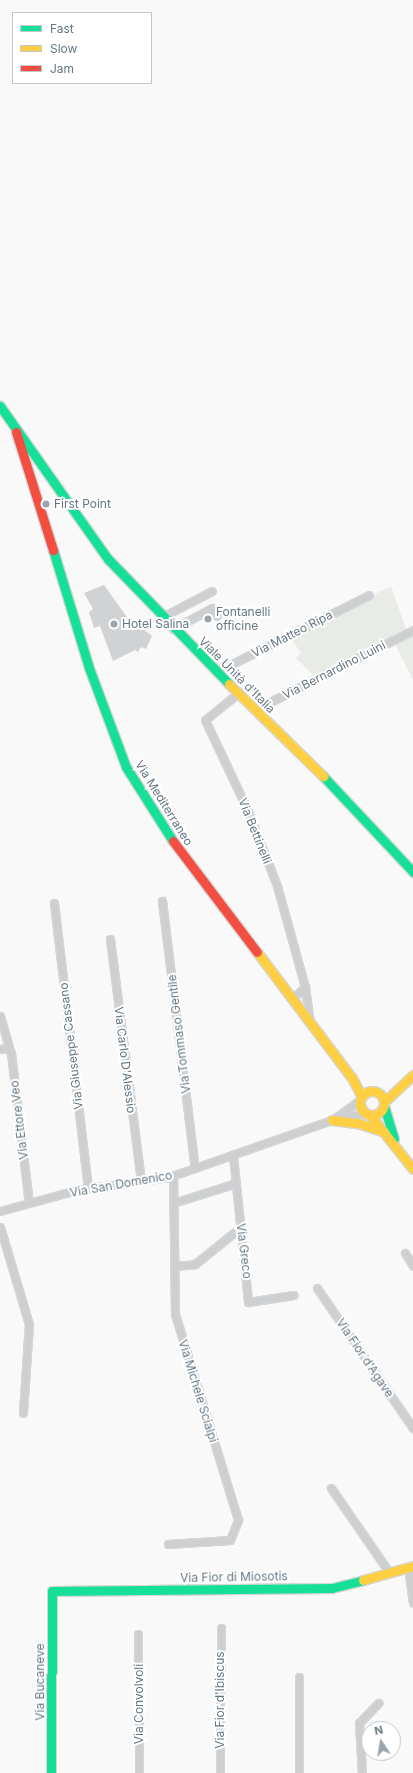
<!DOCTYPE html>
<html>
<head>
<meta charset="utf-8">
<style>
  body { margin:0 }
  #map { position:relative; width:413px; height:1773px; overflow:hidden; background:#f9f9f9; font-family:Inter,sans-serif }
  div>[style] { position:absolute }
  .green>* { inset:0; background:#e8ebe6 }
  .building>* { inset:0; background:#d0d2d3 }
  .roads { filter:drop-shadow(1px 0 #d5d6d7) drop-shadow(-1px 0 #d5d6d7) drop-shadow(0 1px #d5d6d7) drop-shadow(0 -1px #d5d6d7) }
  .street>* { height:7px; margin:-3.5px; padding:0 3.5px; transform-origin:3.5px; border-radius:3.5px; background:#cecfd0 }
  .fast>* { height:9px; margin:-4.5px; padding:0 4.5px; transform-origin:4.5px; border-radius:4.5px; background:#16e098 }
  .slow>* { height:9px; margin:-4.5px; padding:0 4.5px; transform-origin:4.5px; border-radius:4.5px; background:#ffcf43 }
  .slow>.ring { margin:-4.5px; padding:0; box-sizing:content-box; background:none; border:9px solid #ffcf43; border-radius:50% }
  .jam>* { height:9px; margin:-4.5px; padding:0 4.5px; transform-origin:4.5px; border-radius:4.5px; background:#f24e42 }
  .dots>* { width:11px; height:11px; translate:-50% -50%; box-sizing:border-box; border:2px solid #fff; border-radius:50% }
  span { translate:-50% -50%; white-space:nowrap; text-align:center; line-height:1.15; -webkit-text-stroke:4px #fff; paint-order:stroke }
  .poi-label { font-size:12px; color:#657683 }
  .left { translate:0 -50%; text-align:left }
  .street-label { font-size:12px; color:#657683 }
  .legend { position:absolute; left:12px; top:12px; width:140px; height:72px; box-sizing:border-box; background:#fff; border:1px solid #c1c8cd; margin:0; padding:5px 7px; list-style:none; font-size:12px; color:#657683 }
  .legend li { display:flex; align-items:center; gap:8px; height:20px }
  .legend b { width:20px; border:1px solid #c1c8cd }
  .north { position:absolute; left:361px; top:1721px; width:40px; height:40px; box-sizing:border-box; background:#fff; border:1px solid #c1c8cd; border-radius:50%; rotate:348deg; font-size:11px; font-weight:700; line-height:16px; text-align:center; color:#657683 }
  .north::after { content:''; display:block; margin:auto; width:14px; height:18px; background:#99a4ac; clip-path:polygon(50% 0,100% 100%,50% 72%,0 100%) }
</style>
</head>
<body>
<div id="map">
  <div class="green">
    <i style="clip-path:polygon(391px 586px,406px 629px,314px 676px,296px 658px,301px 653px,290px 637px)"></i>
    <i style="clip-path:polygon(413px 635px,413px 680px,395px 644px)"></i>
  </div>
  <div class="building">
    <i style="clip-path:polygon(104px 585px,127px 617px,152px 636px,146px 649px,141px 647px,138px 652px,135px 650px,113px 661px,100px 626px,94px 628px,89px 612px,93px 609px,84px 593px)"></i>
  </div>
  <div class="roads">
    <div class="street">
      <i style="left:162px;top:617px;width:56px;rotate:-27.5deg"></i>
      <i style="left:173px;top:629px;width:44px;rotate:-28.3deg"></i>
      <i style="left:212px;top:608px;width:9px;rotate:58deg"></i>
      <i style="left:216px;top:672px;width:171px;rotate:-26.7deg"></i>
      <i style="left:237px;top:694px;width:41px;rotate:140.9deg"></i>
      <i style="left:205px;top:720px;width:98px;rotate:64.7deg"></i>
      <i style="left:247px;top:809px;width:83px;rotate:68.7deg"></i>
      <i style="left:277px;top:886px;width:105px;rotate:74.5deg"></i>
      <i style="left:305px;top:987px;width:34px;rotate:82deg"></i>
      <i style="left:254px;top:710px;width:178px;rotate:-26.7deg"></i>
      <i style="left:162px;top:901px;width:269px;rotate:83deg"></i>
      <i style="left:54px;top:903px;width:287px;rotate:83.2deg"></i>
      <i style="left:110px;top:939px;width:244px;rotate:82.7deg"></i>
      <i style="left:292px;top:999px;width:18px;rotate:-43deg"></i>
      <i style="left:0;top:1016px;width:33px;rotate:74deg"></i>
      <i style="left:0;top:1049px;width:9px;rotate:-6deg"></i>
      <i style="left:9px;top:1048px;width:5px;rotate:68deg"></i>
      <i style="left:11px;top:1053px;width:151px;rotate:83.2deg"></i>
      <i style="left:335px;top:1118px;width:32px;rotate:-36deg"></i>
      <i style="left:233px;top:1156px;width:147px;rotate:84.1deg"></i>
      <i style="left:248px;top:1302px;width:46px;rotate:-8.8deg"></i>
      <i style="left:173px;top:1203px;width:66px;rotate:-17.6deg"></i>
      <i style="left:0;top:1211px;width:79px;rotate:-15.4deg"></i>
      <i style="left:76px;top:1190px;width:94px;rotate:-8deg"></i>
      <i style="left:169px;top:1177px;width:173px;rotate:-19.3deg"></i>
      <i style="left:332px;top:1120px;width:35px;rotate:-12deg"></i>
      <i style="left:0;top:1227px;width:101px;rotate:73.4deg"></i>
      <i style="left:29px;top:1324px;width:89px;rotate:93.9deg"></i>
      <i style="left:405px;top:1253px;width:15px;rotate:58deg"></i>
      <i style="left:174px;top:1266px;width:21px;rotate:-5deg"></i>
      <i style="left:195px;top:1264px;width:59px;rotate:-38.8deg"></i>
      <i style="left:317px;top:1288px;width:170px;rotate:55.6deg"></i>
      <i style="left:331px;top:1488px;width:102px;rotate:55.4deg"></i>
      <i style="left:168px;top:1544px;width:62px;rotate:-3.7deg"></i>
      <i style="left:230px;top:1540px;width:22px;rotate:-68deg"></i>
      <i style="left:238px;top:1520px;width:215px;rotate:-107deg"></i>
      <i style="left:175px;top:1314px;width:139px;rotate:-90.8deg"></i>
      <i style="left:408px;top:1567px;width:36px;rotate:82deg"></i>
      <i style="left:138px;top:1634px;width:139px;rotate:89.6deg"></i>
      <i style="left:220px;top:1773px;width:145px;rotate:-89.6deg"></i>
      <i style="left:299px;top:1773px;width:96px;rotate:-90deg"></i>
      <i style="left:362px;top:1773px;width:50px;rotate:-93.4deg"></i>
      <i style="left:359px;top:1723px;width:28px;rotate:-46deg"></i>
    </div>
    <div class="fast">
      <i style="left:0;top:406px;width:187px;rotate:54.8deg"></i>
      <i style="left:108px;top:559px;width:174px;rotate:45.9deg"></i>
      <i style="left:53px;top:550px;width:123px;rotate:73deg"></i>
      <i style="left:89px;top:668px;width:106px;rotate:69.5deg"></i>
      <i style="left:126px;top:767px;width:88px;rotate:57.6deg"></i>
      <i style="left:323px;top:776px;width:132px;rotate:46.8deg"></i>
      <i style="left:384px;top:1106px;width:34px;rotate:73deg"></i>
      <i style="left:51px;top:1773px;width:182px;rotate:-89.7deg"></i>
      <i style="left:52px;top:1591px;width:280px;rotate:-0.6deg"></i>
      <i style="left:332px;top:1588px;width:32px;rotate:-14deg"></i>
    </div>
    <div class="slow">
      <i style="left:229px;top:684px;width:132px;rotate:44.4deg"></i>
      <i style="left:257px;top:952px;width:158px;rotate:53deg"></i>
      <i style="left:352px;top:1078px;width:21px;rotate:62deg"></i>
      <i class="ring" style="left:360px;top:1091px;width:15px;height:15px"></i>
      <i style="left:384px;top:1102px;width:40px;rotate:-43deg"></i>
      <i style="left:370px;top:1115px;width:69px;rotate:51.5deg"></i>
      <i style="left:332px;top:1120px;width:26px;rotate:7deg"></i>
      <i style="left:358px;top:1123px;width:28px;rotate:19deg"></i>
      <i style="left:363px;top:1580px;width:52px;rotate:-15.6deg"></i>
    </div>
    <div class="jam">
      <i style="left:16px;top:432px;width:124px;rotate:72.6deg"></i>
      <i style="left:173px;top:841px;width:139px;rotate:52.9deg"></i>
    </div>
  </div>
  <div class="dots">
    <i style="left:46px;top:504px;background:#99a4ac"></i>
    <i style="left:208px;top:619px;background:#99a4ac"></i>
    <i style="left:114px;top:624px;background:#99a4ac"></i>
  </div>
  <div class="poi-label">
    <span class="left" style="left:54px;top:504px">First Point</span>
    <span class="left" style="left:216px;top:619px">Fontanelli<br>officine</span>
    <span class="left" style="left:122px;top:624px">Hotel Salina</span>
  </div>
  <div class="street-label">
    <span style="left:292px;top:634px;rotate:-27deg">Via Matteo Ripa</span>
    <span style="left:334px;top:670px;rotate:-27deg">Via Bernardino Luini</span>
    <span style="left:237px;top:675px;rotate:45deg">Viale Unità d'Italia</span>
    <span style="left:164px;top:803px;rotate:58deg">Via Mediterraneo</span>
    <span style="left:255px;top:831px;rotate:68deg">Via Bettinelli</span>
    <span style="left:179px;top:1034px;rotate:-97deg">Via Tommaso Gentile</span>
    <span style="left:71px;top:1046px;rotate:-97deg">Via Giuseppe Cassano</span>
    <span style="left:125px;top:1060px;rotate:83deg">Via Carlo D'Alessio</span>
    <span style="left:19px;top:1120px;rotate:-97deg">Via Ettore Veo</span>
    <span style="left:121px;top:1184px;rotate:-10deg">Via San Domenico</span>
    <span style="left:244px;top:1251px;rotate:83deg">Via Greco</span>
    <span style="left:365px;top:1358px;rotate:56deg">Via Fior d'Agave</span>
    <span style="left:198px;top:1391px;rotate:73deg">Via Michele Scialpi</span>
    <span style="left:234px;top:1577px;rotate:-1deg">Via Fior di Miosotis</span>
    <span style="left:40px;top:1682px;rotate:-90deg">Via Bucaneve</span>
    <span style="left:220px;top:1700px;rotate:-90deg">Via Fior d'Ibiscus</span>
    <span style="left:139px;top:1704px;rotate:-90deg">Via Convolvoli</span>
  </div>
  <ul class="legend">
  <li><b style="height:5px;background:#16e098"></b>Fast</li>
  <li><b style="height:5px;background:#ffcf43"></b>Slow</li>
  <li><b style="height:5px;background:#f24e42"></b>Jam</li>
  </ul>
  <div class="north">N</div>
</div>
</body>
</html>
